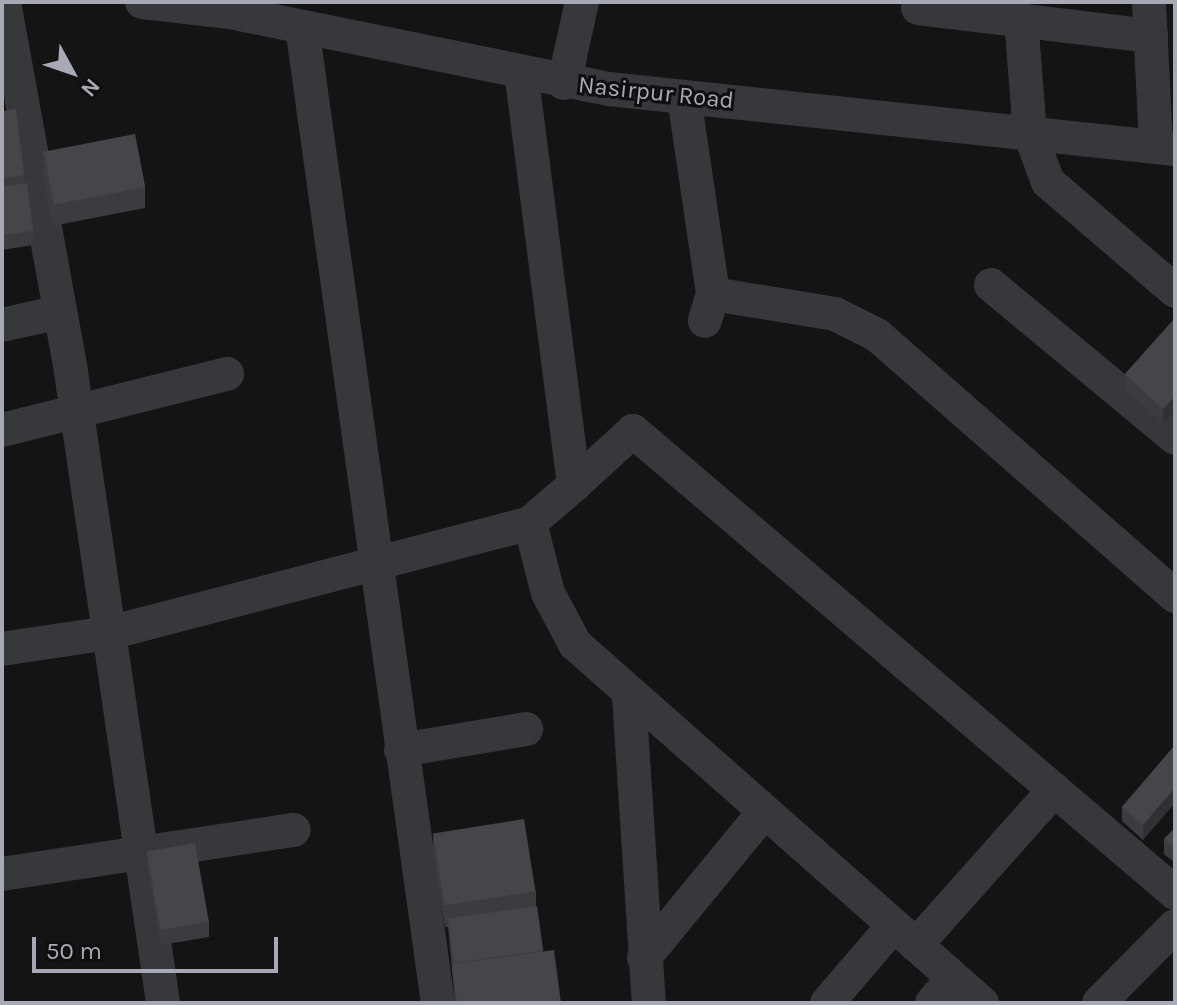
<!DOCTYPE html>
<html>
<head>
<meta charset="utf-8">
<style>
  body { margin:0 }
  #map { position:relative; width:1177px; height:1005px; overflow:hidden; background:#141415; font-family:Karla,sans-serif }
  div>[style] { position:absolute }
  .street>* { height:34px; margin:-17px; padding:0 17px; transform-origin:17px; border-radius:17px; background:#37383b }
  .wall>* { inset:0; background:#3c3c40 }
  .shaded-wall>* { inset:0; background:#313134 }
  .building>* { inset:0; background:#46464a; transform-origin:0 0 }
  span { translate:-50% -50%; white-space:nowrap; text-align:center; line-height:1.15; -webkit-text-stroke:6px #0f0f10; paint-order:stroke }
  .street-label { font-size:24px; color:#a7aab4 }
  .frame { position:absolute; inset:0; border:4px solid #a7aab4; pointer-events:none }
  .north { position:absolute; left:32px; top:32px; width:80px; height:80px; -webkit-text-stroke:6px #0f0f10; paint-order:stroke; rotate:130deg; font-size:22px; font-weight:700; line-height:32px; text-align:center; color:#a7aab4 }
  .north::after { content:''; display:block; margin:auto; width:28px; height:36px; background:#a7aab4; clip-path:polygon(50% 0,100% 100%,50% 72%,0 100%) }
  .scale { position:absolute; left:32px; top:937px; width:246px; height:36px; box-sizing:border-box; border:4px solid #a7aab4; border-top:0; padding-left:10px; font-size:24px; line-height:28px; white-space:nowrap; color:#a7aab4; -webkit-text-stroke:6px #0f0f10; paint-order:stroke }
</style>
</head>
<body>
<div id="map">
  <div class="street">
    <i style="left:4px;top:2px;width:376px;rotate:79.7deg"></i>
    <i style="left:71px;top:372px;width:638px;rotate:81.7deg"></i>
    <i style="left:142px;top:2px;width:89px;rotate:6.5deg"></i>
    <i style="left:230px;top:12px;width:387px;rotate:11.5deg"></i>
    <i style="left:609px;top:89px;width:569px;rotate:6.05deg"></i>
    <i style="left:1149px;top:2px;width:145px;rotate:87.2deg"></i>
    <i style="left:918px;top:8px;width:235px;rotate:6.9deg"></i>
    <i style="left:1021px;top:19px;width:115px;rotate:85.5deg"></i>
    <i style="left:1030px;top:134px;width:51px;rotate:69.4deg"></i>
    <i style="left:1048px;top:182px;width:167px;rotate:40.6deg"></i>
    <i style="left:302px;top:27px;width:985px;rotate:82.07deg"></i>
    <i style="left:564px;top:83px;width:83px;rotate:-77.5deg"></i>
    <i style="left:684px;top:97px;width:199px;rotate:81.6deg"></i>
    <i style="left:713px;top:294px;width:28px;rotate:107deg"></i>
    <i style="left:991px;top:285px;width:239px;rotate:39.7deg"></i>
    <i style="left:713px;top:294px;width:124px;rotate:9.3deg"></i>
    <i style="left:835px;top:314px;width:47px;rotate:26.6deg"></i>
    <i style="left:877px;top:335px;width:396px;rotate:41.2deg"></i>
    <i style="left:2px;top:325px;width:59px;rotate:-12.6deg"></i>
    <i style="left:2px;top:430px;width:232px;rotate:-14deg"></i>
    <i style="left:574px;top:485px;width:80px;rotate:-42.5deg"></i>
    <i style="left:633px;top:431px;width:712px;rotate:40.44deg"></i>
    <i style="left:530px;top:523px;width:72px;rotate:75.6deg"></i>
    <i style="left:548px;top:593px;width:58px;rotate:62.1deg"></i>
    <i style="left:575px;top:644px;width:543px;rotate:41.41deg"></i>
    <i style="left:2px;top:649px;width:108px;rotate:-8.5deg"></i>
    <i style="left:109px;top:633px;width:435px;rotate:-14.6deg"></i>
    <i style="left:530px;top:523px;width:58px;rotate:-40.8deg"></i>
    <i style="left:574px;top:485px;width:416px;rotate:-97.3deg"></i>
    <i style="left:629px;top:696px;width:308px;rotate:86.3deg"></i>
    <i style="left:401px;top:750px;width:127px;rotate:-9.5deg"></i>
    <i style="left:2px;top:874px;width:295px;rotate:-8.6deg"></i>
    <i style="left:916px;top:945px;width:208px;rotate:-48.3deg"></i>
    <i style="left:644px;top:958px;width:188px;rotate:-50.6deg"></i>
    <i style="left:827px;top:1003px;width:101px;rotate:-49.4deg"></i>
    <i style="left:932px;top:1003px;width:33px;rotate:-50deg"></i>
    <i style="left:1099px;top:1003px;width:108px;rotate:-45.4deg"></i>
  </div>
  <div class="wall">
    <i style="clip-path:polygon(2px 111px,24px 175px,24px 183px,33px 231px,33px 245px,2px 250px)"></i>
    <i style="clip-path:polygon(43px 150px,145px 187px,145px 208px,52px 226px,43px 172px)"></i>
    <i style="clip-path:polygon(1175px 318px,1175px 410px,1163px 423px,1125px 389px,1125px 374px)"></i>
    <i style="clip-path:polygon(1175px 745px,1143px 840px,1122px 821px,1122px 807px)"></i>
    <i style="clip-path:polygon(1175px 828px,1175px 863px,1164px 854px,1164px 839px)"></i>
    <i style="clip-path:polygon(433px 834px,536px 891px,536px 906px,543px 952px,561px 1003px,455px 1003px,448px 927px,445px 927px,433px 855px)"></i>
    <i style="clip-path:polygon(147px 853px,209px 922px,209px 937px,161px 945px,147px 867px)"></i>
  </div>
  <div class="shaded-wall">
    <i style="clip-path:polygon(1175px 396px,1175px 410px,1163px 423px,1163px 409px)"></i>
    <i style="clip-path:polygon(1175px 788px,1175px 803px,1143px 840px,1143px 825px)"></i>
  </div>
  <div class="building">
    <i style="clip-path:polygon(16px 109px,24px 175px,2px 178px,2px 111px)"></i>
    <i style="left:135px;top:134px;width:54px;height:93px;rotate:79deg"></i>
    <i style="clip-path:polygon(27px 183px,33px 231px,2px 235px,2px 187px)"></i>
    <i style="clip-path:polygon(1175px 318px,1175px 396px,1163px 409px,1125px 374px)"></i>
    <i style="clip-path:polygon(1175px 745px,1175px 788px,1143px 825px,1122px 807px)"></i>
    <i style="left:524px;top:819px;width:73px;height:92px;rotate:81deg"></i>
    <i style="clip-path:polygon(1175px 828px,1175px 849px,1164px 839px)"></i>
    <i style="left:195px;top:843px;width:80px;height:49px;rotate:80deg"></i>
    <i style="left:537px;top:906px;width:45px;height:90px;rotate:82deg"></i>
    <i style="clip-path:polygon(554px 950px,561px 1003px,457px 1003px,452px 964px)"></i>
  </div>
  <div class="street-label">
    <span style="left:656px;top:93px;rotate:6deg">Nasirpur Road</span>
  </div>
  <div class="frame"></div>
  <div class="north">N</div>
  <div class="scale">50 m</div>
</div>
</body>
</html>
